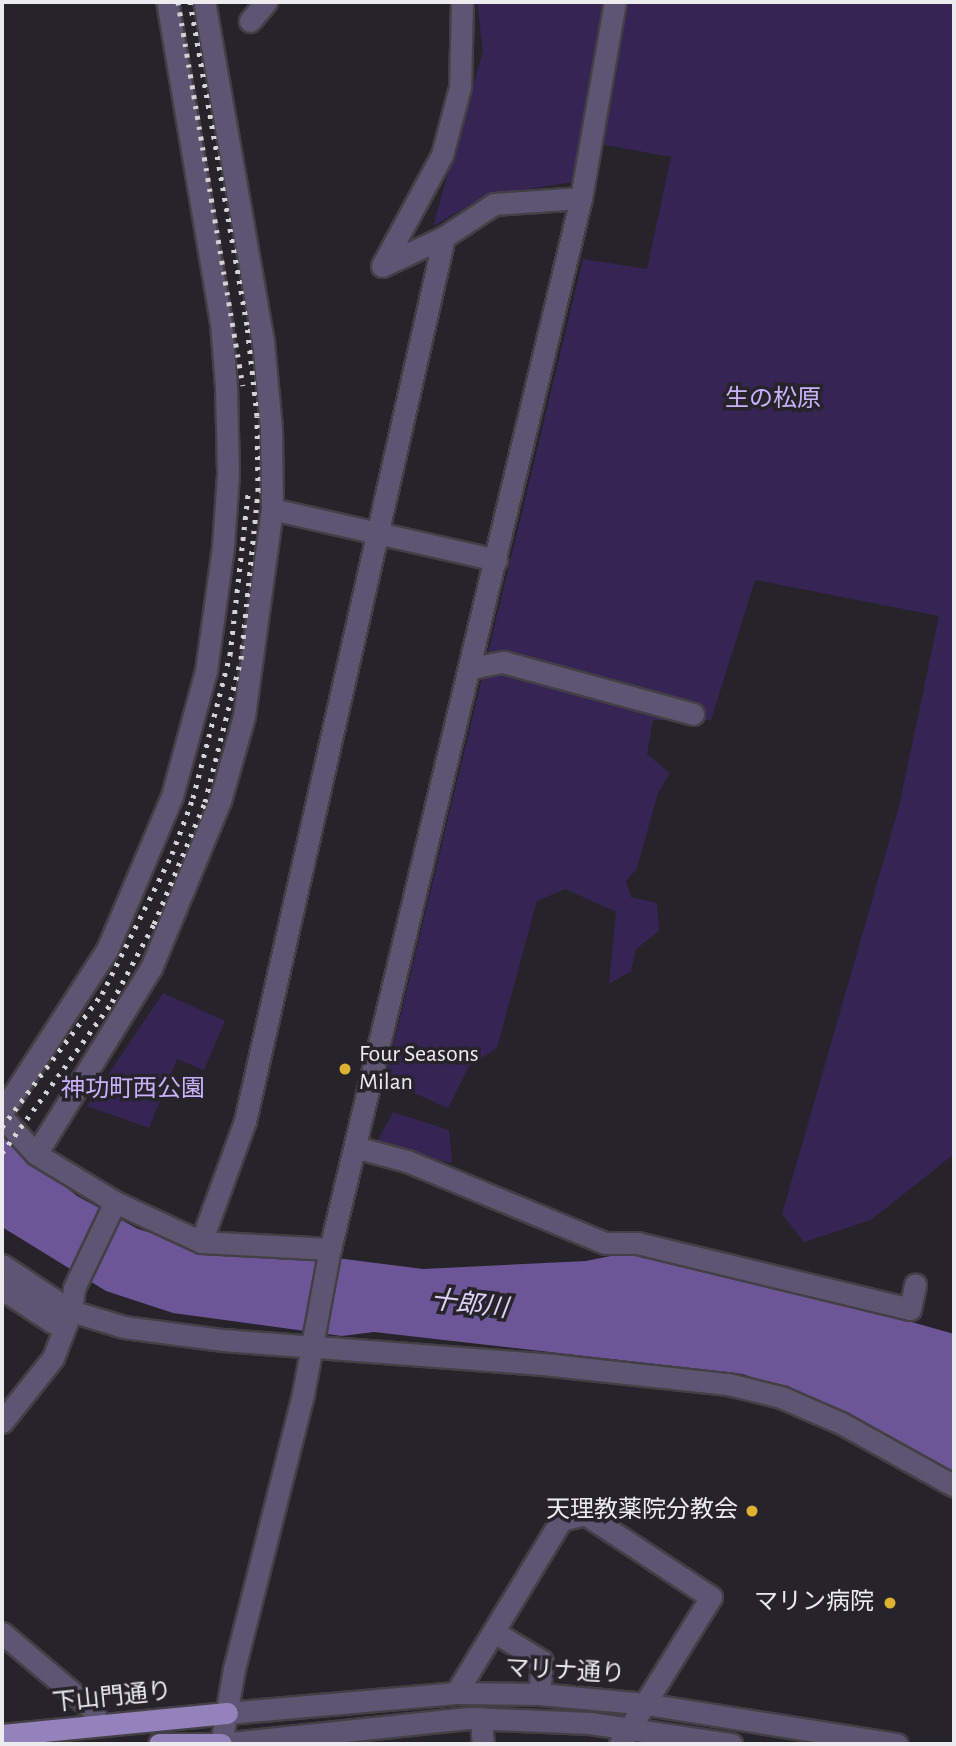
<!DOCTYPE html>
<html>
<head>
<meta charset="utf-8">
<style>
  body { margin:0 }
  #map { position:relative; width:956px; height:1746px; overflow:hidden; background:#26242a; font-family:"Alegreya Sans","Noto Sans JP",sans-serif }
  div>[style] { position:absolute }
  .green>* { inset:0; background:#362554 }
  .water>* { inset:0; background:#6c5697 }
  .roads { filter:drop-shadow(2px 0 #424045) drop-shadow(-2px 0 #424045) drop-shadow(0 2px #424045) drop-shadow(0 -2px #424045) }
  .minor>* { height:21px; margin:-10.5px; padding:0 10.5px; transform-origin:10.5px; border-radius:10.5px; background:#5d5571 }
  .major>* { height:21px; margin:-10.5px; padding:0 10.5px; transform-origin:10.5px; border-radius:10.5px; background:#9482bd }
  .rail>* { height:5px; margin-top:-2.5px; transform-origin:0; background:repeating-linear-gradient(90deg,#d3d2d5 0 3.5px,transparent 0 10.5px) }
  .dots>* { width:19px; height:19px; translate:-50% -50%; box-sizing:border-box; border:4px solid #26242a; border-radius:50% }
  span { translate:-50% -50%; white-space:nowrap; text-align:center; line-height:1.15; -webkit-text-stroke:7px #26242a; paint-order:stroke }
  .park-label { font-size:24px; color:#c9b2fd }
  .poi-label { font-size:24px; color:#ecebee }
  .left { translate:0 -50%; text-align:left }
  .right { translate:-100% -50%; text-align:right }
  .street-label { font-size:24px; color:#ecebee }
  .water-label { font-size:26px; color:#dcd1f8; font-style:italic }
  .frame { position:absolute; inset:0; border:4px solid #ecebee; pointer-events:none }
</style>
</head>
<body>
<div id="map">
  <div class="green">
    <i style="clip-path:polygon(477px 2px,954px 2px,954px 1154px,871px 1220px,804px 1242px,782px 1214px,899px 807px,939px 616px,755px 580px,711px 720px,653px 720px,647px 754px,670px 773px,658px 793px,637px 868px,626px 881px,631px 897px,657px 903px,659px 931px,636px 949px,631px 971px,609px 984px,616px 912px,565px 889px,537px 901px,497px 1048px,469px 1066px,448px 1108px,385px 1080px,583px 259px,647px 269px,671px 157px,584px 141px,574px 182px,488px 195px,433px 226px,483px 51px)"></i>
    <i style="clip-path:polygon(163px 993px,225px 1021px,204px 1070px,177px 1059px,149px 1128px,87px 1106px)"></i>
    <i style="clip-path:polygon(393px 1112px,449px 1130px,452px 1163px,375px 1145px)"></i>
  </div>
  <div class="water">
    <i style="clip-path:polygon(2px 1135px,77px 1196px,138px 1229px,199px 1248px,305px 1254px,423px 1269px,586px 1261px,630px 1252px,784px 1286px,954px 1334px,954px 1476px,832px 1407px,743px 1374px,374px 1332px,342px 1336px,173px 1313px,106px 1291px,2px 1227px)"></i>
  </div>
  <div class="roads">
    <div class="minor">
      <i style="left:462px;top:2px;width:85px;rotate:91.3deg"></i>
      <i style="left:460px;top:87px;width:70px;rotate:104.8deg"></i>
      <i style="left:442px;top:155px;width:126px;rotate:118.4deg"></i>
      <i style="left:382px;top:266px;width:68px;rotate:-25.1deg"></i>
      <i style="left:444px;top:237px;width:60px;rotate:-33.4deg"></i>
      <i style="left:494px;top:204px;width:87px;rotate:-3.9deg"></i>
      <i style="left:250px;top:21px;width:25px;rotate:-50deg"></i>
      <i style="left:272px;top:509px;width:230px;rotate:12.8deg"></i>
      <i style="left:471px;top:668px;width:33px;rotate:-11deg"></i>
      <i style="left:503px;top:662px;width:197px;rotate:15.3deg"></i>
      <i style="left:2px;top:1112px;width:193px;rotate:-57.1deg"></i>
      <i style="left:107px;top:950px;width:167px;rotate:-67.1deg"></i>
      <i style="left:172px;top:796px;width:130px;rotate:-74.8deg"></i>
      <i style="left:206px;top:671px;width:125px;rotate:-82.2deg"></i>
      <i style="left:223px;top:547px;width:74px;rotate:-86.1deg"></i>
      <i style="left:228px;top:473px;width:87px;rotate:-91.3deg"></i>
      <i style="left:226px;top:386px;width:63px;rotate:-94.5deg"></i>
      <i style="left:221px;top:323px;width:326px;rotate:-99.5deg"></i>
      <i style="left:2px;top:1117px;width:50px;rotate:47.4deg"></i>
      <i style="left:36px;top:1154px;width:92px;rotate:31.3deg"></i>
      <i style="left:115px;top:1202px;width:95px;rotate:115.5deg"></i>
      <i style="left:74px;top:1288px;width:23px;rotate:97deg"></i>
      <i style="left:71px;top:1311px;width:50px;rotate:111deg"></i>
      <i style="left:53px;top:1358px;width:82px;rotate:128.6deg"></i>
      <i style="left:355px;top:1147px;width:54px;rotate:15.1deg"></i>
      <i style="left:407px;top:1161px;width:214px;rotate:22.5deg"></i>
      <i style="left:605px;top:1243px;width:32px"></i>
      <i style="left:637px;top:1243px;width:281px;rotate:13.6deg"></i>
      <i style="left:910px;top:1309px;width:25px;rotate:-78deg"></i>
      <i style="left:36px;top:1154px;width:219px;rotate:-58.3deg"></i>
      <i style="left:151px;top:968px;width:181px;rotate:-67.6deg"></i>
      <i style="left:220px;top:801px;width:88px;rotate:-74.2deg"></i>
      <i style="left:244px;top:716px;width:209px;rotate:-82.3deg"></i>
      <i style="left:272px;top:509px;width:81px;rotate:-90.7deg"></i>
      <i style="left:271px;top:428px;width:86px;rotate:-95.3deg"></i>
      <i style="left:263px;top:342px;width:345px;rotate:-99.8deg"></i>
      <i style="left:115px;top:1202px;width:95px;rotate:24.9deg"></i>
      <i style="left:201px;top:1242px;width:129px;rotate:3.1deg"></i>
      <i style="left:201px;top:1242px;width:129px;rotate:-70deg"></i>
      <i style="left:245px;top:1121px;width:906px;rotate:-77.31deg"></i>
      <i style="left:2px;top:1265px;width:83px;rotate:33.7deg"></i>
      <i style="left:71px;top:1311px;width:55px;rotate:16.8deg"></i>
      <i style="left:124px;top:1327px;width:100px;rotate:7.5deg"></i>
      <i style="left:223px;top:1340px;width:330px;rotate:4.3deg"></i>
      <i style="left:552px;top:1365px;width:177px;rotate:6.2deg"></i>
      <i style="left:728px;top:1384px;width:55px;rotate:13.8deg"></i>
      <i style="left:781px;top:1397px;width:65px;rotate:23.4deg"></i>
      <i style="left:841px;top:1423px;width:129px;rotate:29.1deg"></i>
      <i style="left:2px;top:1289px;width:60px;rotate:33.4deg"></i>
      <i style="left:52px;top:1322px;width:14px;rotate:12deg"></i>
      <i style="left:494px;top:1632px;width:56px;rotate:31.1deg"></i>
      <i style="left:542px;top:1661px;width:33px;rotate:95deg"></i>
      <i style="left:2px;top:1633px;width:118px;rotate:40.2deg"></i>
      <i style="left:92px;top:1709px;width:17px;rotate:66deg"></i>
      <i style="left:456px;top:1693px;width:202px;rotate:-58.7deg"></i>
      <i style="left:561px;top:1520px;width:25px;rotate:-14deg"></i>
      <i style="left:585px;top:1514px;width:151px;rotate:33.4deg"></i>
      <i style="left:711px;top:1597px;width:173px;rotate:121.8deg"></i>
      <i style="left:227px;top:1713px;width:230px;rotate:-5deg"></i>
      <i style="left:456px;top:1693px;width:83px;rotate:0.7deg"></i>
      <i style="left:539px;top:1694px;width:107px;rotate:5.3deg"></i>
      <i style="left:646px;top:1704px;width:254px;rotate:9.1deg"></i>
      <i style="left:481px;top:1718px;width:26px;rotate:86deg"></i>
      <i style="left:221px;top:1744px;width:76px;rotate:-80.2deg"></i>
      <i style="left:234px;top:1669px;width:284px;rotate:-75.9deg"></i>
      <i style="left:303px;top:1394px;width:147px;rotate:-79.5deg"></i>
      <i style="left:330px;top:1249px;width:1081px;rotate:-76.57deg"></i>
      <i style="left:581px;top:198px;width:199px;rotate:-80.2deg"></i>
      <i style="left:221px;top:1744px;width:249px;rotate:-6deg"></i>
      <i style="left:469px;top:1718px;width:121px;rotate:2.4deg"></i>
      <i style="left:590px;top:1723px;width:143px;rotate:8.5deg"></i>
    </div>
    <div class="major">
      <i style="left:2px;top:1735px;width:226px;rotate:-5.6deg"></i>
      <i style="left:159px;top:1744px;width:62px"></i>
    </div>
  </div>
  <div class="rail">
    <i style="left:178px;top:2px;width:389px;rotate:80.4deg"></i>
    <i style="left:2px;top:1127px;width:166px;rotate:-53.1deg"></i>
    <i style="left:102px;top:994px;width:157px;rotate:-63.4deg"></i>
    <i style="left:172px;top:854px;width:60px;rotate:-69.4deg"></i>
    <i style="left:193px;top:798px;width:148px;rotate:-75.5deg"></i>
    <i style="left:230px;top:655px;width:162px;rotate:-83.6deg"></i>
    <i style="left:2px;top:1153px;width:187px;rotate:-53.9deg"></i>
    <i style="left:112px;top:1002px;width:89px;rotate:-61.7deg"></i>
    <i style="left:154px;top:924px;width:132px;rotate:-67.3deg"></i>
    <i style="left:205px;top:802px;width:147px;rotate:-75.9deg"></i>
    <i style="left:241px;top:659px;width:169px;rotate:-84.2deg"></i>
    <i style="left:258px;top:491px;width:75px;rotate:-90.8deg"></i>
    <i style="left:257px;top:416px;width:92px;rotate:-96.3deg"></i>
    <i style="left:247px;top:325px;width:328px;rotate:-100deg"></i>
  </div>
  <div class="dots">
    <i style="left:345px;top:1069px;background:#deb133"></i>
    <i style="left:752px;top:1511px;background:#deb133"></i>
    <i style="left:890px;top:1603px;background:#deb133"></i>
  </div>
  <div class="park-label">
    <span style="left:773px;top:400px">生の松原</span>
    <span style="left:133px;top:1090px">神功町西公園</span>
  </div>
  <div class="poi-label">
    <span class="left" style="left:359px;top:1069px">Four Seasons<br>Milan</span>
    <span class="right" style="left:738px;top:1511px">天理教薬院分教会</span>
    <span class="right" style="left:874px;top:1603px">マリン病院</span>
  </div>
  <div class="street-label">
    <span style="left:565px;top:1672px;rotate:3deg">マリナ通り</span>
    <span style="left:112px;top:1698px;rotate:-6deg">下山門通り</span>
  </div>
  <div class="water-label">
    <span style="left:469px;top:1305px;rotate:7deg">十郎川</span>
  </div>
  <div class="frame"></div>
</div>
</body>
</html>
